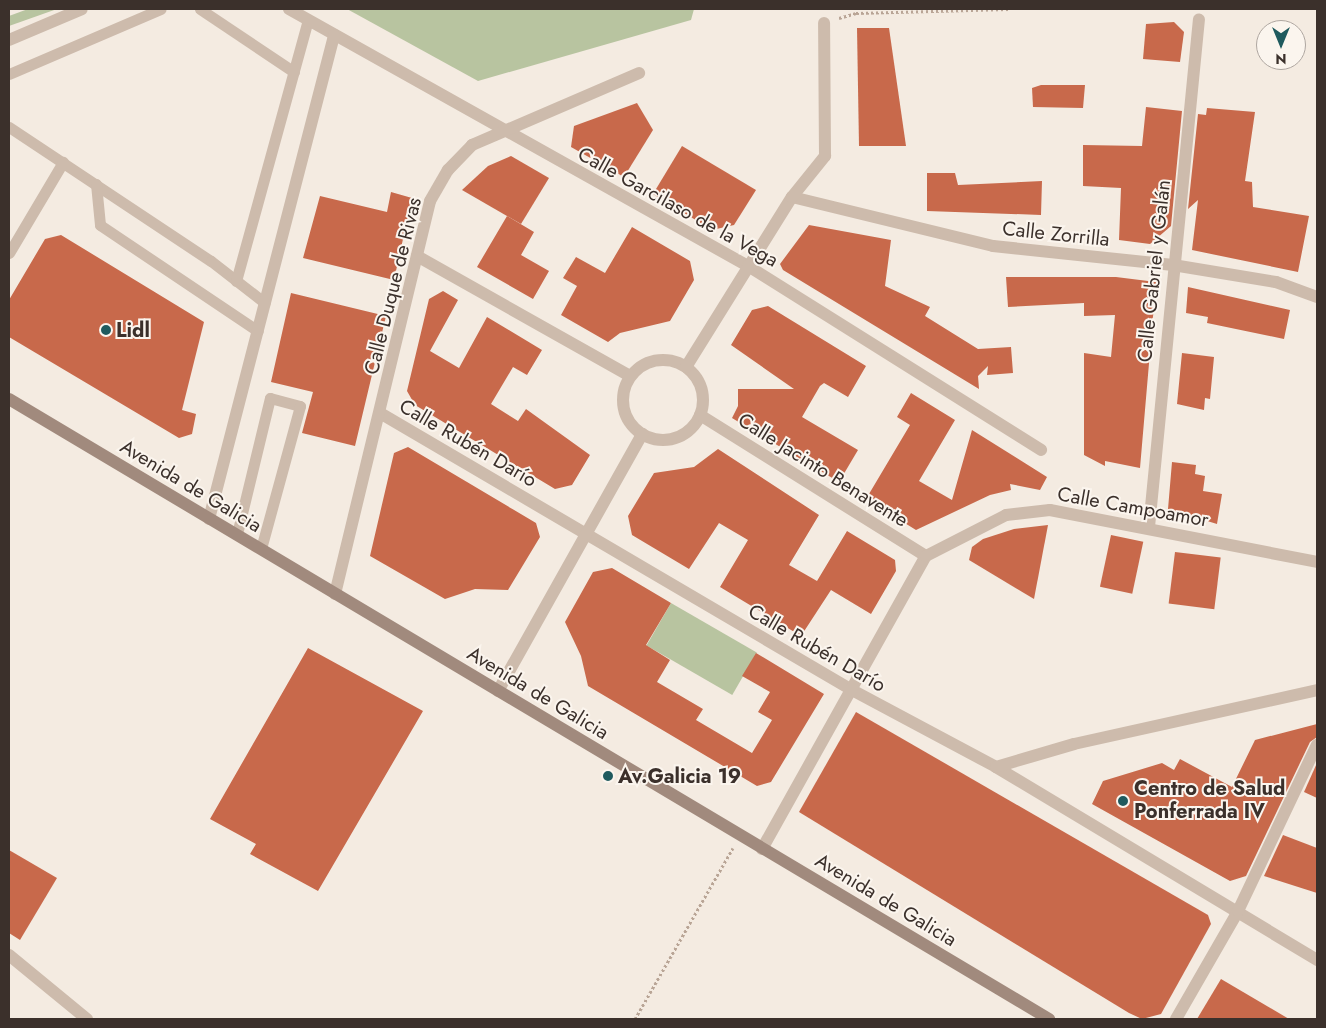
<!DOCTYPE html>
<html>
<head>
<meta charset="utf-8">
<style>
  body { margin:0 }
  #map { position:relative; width:1326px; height:1028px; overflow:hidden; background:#f4ebe1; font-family:Jost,sans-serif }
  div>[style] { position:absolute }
  .green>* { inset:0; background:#b8c4a0; transform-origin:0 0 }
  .building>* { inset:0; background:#c8694b; transform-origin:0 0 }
  .path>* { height:3px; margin-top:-1.5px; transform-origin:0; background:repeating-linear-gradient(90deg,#b9a596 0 2.5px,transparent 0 5px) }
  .service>* { height:11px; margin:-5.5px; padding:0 5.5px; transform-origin:5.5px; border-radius:5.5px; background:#cdbbac }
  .minor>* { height:12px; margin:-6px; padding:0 6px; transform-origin:6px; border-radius:6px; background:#cdbbac }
  .minor>.ring { margin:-6px; padding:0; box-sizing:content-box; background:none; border:12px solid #cdbbac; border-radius:50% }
  .tertiary>* { height:12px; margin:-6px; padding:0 6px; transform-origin:6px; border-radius:6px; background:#cdbbac }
  .secondary>* { height:12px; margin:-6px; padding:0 6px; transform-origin:6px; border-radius:6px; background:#a18a7d }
  .dots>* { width:14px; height:14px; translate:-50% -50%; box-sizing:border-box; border:2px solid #fbf5ee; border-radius:50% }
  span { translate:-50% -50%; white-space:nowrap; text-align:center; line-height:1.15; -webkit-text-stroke:4px #fbf5ee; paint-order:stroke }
  .street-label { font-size:20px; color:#3b302b }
  .poi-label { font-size:20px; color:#3b302b; font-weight:700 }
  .left { translate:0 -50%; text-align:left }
  .frame { position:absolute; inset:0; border:10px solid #3b302b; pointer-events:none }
  .north { position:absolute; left:1256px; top:20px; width:50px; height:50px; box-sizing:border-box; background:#fbf5ee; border:1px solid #aea6a0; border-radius:50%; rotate:180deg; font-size:14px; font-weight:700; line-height:20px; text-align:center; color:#3b302b }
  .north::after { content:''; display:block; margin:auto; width:18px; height:22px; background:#1f5a5e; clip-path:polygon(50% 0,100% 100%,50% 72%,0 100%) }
</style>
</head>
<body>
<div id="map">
  <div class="green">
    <i style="clip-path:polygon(28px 9px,57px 9px,9px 26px,9px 16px)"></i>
    <i style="clip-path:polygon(347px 9px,694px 9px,691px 20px,478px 81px)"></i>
    <i style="left:671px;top:603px;width:99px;height:49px;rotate:30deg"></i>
  </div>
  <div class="building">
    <i style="clip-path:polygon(1174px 22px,1184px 32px,1180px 62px,1143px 59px,1146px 24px)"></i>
    <i style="clip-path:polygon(857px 28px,889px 28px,906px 146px,859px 146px)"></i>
    <i style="clip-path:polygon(1041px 85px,1085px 85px,1083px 108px,1033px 107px,1032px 88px)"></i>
    <i style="clip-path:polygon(637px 103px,653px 130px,624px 177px,571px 147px,574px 126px)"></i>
    <i style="clip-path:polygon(1146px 107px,1182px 111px,1171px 226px,1150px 244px,1119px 240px,1121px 188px,1083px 186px,1083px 145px,1142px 146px)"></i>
    <i style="clip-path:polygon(1207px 108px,1255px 112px,1245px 181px,1252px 182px,1253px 207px,1309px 216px,1298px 272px,1192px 250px,1198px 200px,1188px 209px,1198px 114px,1206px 115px)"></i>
    <i style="clip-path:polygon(682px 146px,756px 190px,734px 225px,712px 230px,653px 194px)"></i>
    <i style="clip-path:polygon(511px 156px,549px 178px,521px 224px,462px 190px,488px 166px)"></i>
    <i style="clip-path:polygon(927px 173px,955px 173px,958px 185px,1042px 181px,1041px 215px,927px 211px)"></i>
    <i style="clip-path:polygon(391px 192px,412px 198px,394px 280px,303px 258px,320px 196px,387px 212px)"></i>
    <i style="clip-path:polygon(507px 216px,534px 232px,521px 255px,549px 271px,533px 299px,477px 267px)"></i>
    <i style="clip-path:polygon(809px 225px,891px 240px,885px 286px,930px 307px,925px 316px,978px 349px,1011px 347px,1013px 373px,987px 375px,988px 366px,978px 376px,979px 389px,783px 270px,780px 264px)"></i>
    <i style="clip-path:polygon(632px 227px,690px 261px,694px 280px,670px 321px,620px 333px,608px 342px,561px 315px,577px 286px,563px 278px,576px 257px,605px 273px)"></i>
    <i style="clip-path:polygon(61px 235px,204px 322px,182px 410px,196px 414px,192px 434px,179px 438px,9px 337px,9px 300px,45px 239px)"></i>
    <i style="clip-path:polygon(1006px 277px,1116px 277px,1156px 282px,1140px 468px,1105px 461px,1105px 466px,1084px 455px,1084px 353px,1111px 357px,1115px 315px,1084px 316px,1084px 303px,1008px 307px)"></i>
    <i style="clip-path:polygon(1188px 287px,1290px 310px,1284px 339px,1207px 323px,1208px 317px,1186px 313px)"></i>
    <i style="clip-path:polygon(443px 291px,458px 300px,430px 351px,459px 368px,487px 317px,542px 350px,527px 375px,513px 367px,491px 404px,518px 421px,526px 409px,590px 455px,572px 485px,555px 489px,415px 405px,407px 391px,429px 299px)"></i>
    <i style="clip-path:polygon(291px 293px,386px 316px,355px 446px,302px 433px,313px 392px,271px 382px)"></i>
    <i style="clip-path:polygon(768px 306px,866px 366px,848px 397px,824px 383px,820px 386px,802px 417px,858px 450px,839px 482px,732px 418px,738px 406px,738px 389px,794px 389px,731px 345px,752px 310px)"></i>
    <i style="clip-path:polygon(1182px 353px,1214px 357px,1210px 399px,1205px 398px,1204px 410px,1177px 404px)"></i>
    <i style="clip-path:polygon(911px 393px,955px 420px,919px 481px,952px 500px,972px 430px,1047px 477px,1040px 490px,1010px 484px,1011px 490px,990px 495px,916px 530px,866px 499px,910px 425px,897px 417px)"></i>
    <i style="clip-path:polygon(408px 447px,536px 523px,540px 537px,508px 590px,475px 589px,445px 599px,370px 556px,394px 453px)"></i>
    <i style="clip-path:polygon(718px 449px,819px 515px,789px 565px,817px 581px,847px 531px,895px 560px,896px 571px,871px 614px,831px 590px,801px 636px,720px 587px,748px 540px,719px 523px,689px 569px,632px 535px,628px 516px,654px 473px,694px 467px)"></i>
    <i style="clip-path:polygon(1172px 462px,1196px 465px,1195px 474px,1205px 476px,1203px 491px,1222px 494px,1217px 524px,1168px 509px)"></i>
    <i style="clip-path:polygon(1048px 525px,1034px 599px,969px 560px,972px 547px,983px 539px,1014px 529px)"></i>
    <i style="left:1111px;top:535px;width:33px;height:53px;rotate:12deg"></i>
    <i style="left:1175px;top:552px;width:46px;height:52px;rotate:7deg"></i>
    <i style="clip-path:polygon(612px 568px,671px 603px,646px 645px,670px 660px,657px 682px,703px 709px,696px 720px,752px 753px,772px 720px,758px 712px,770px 692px,742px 676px,756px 653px,824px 694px,771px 782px,757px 786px,588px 686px,581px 656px,565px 622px,593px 572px)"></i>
    <i style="clip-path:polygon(308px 648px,423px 711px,318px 891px,250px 854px,256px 844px,210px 819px)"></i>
    <i style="clip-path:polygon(856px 712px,1208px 915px,1211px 924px,1161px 1014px,1142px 1019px,1129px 1013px,799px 812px)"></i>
    <i style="clip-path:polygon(1317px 724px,1317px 737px,1310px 742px,1246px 876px,1230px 881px,1092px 804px,1103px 781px,1162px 763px,1174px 770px,1180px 759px,1232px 787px,1255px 740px)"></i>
    <i style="clip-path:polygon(1317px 763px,1317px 798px,1304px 792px)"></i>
    <i style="clip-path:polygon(1283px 835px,1317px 848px,1317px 893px,1264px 876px)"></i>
    <i style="clip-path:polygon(9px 850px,57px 878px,20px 940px,9px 933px)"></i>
    <i style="clip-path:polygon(1221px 979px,1289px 1019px,1197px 1019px)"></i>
  </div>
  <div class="path">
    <i style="left:839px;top:18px;width:18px;rotate:-16deg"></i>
    <i style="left:856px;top:13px;width:154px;rotate:-1.5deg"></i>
    <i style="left:635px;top:1019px;width:197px;rotate:-60.2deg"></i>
  </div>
  <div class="service">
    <i style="left:200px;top:9px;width:113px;rotate:33.8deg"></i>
    <i style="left:9px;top:74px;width:165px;rotate:-23.2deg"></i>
    <i style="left:9px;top:127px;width:242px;rotate:33.6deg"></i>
    <i style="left:211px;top:261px;width:68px;rotate:37.9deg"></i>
    <i style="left:96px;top:184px;width:41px;rotate:84.4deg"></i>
    <i style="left:100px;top:225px;width:190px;rotate:33.9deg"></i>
    <i style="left:9px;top:253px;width:106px;rotate:-59.3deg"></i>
    <i style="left:236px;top:281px;width:271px;rotate:-74.6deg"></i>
    <i style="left:237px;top:534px;width:140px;rotate:-76.4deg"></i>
    <i style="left:270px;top:398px;width:31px;rotate:15deg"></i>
    <i style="left:300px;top:406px;width:148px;rotate:105.3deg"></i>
  </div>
  <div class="minor">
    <i style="left:289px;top:9px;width:526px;rotate:29.25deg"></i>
    <i style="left:748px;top:266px;width:346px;rotate:32.1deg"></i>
    <i style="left:792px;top:197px;width:207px;rotate:13.7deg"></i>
    <i style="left:993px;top:246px;width:181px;rotate:6deg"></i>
    <i style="left:1173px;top:265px;width:104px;rotate:9.4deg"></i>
    <i style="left:1276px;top:282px;width:44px;rotate:20.1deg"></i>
    <i style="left:417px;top:256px;width:244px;rotate:29.4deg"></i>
    <i class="ring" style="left:623px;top:360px;width:68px;height:68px"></i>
    <i style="left:686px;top:367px;width:200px;rotate:-58.1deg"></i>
    <i style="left:792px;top:197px;width:53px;rotate:-51.2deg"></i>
    <i style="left:825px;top:156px;width:133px;rotate:-90.4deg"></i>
    <i style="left:380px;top:413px;width:547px;rotate:30.41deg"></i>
    <i style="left:852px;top:690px;width:163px;rotate:28.1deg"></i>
    <i style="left:996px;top:767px;width:375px;rotate:31deg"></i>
    <i style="left:700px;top:415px;width:266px;rotate:32deg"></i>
    <i style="left:209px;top:519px;width:500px;rotate:-75.5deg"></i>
    <i style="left:1149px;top:527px;width:510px;rotate:-84.38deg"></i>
    <i style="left:335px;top:594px;width:404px;rotate:-76.4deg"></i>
    <i style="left:430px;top:201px;width:36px;rotate:-60deg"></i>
    <i style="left:448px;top:170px;width:35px;rotate:-46deg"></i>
    <i style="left:472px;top:145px;width:182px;rotate:-23.3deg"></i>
    <i style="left:498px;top:691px;width:295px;rotate:-60.7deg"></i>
    <i style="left:996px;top:767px;width:81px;rotate:-16.4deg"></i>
    <i style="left:1074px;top:744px;width:249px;rotate:-12.5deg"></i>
    <i style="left:762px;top:849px;width:336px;rotate:-60.8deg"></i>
    <i style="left:926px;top:556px;width:90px;rotate:-27.1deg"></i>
    <i style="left:1006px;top:515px;width:44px;rotate:-6.5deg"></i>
    <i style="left:1050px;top:510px;width:272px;rotate:11deg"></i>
    <i style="left:9px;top:955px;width:101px;rotate:39.4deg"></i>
    <i style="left:1176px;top:1019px;width:125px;rotate:-60.1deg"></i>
    <i style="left:1238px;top:911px;width:184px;rotate:-64.6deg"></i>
  </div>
  <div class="tertiary">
    <i style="left:9px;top:40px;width:79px;rotate:-23deg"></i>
  </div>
  <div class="secondary">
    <i style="left:9px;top:399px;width:1211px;rotate:30.8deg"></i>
  </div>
  <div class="dots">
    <i style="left:106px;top:330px;background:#1f5a5e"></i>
    <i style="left:608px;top:776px;background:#1f5a5e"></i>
    <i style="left:1123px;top:801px;background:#1f5a5e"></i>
  </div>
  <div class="street-label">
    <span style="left:678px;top:207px;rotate:29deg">Calle Garcilaso de la Vega</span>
    <span style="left:1056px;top:234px;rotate:6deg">Calle Zorrilla</span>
    <span style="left:1154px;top:271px;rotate:-84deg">Calle Gabriel y Galán</span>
    <span style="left:393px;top:286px;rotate:-76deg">Calle Duque de Rivas</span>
    <span style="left:468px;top:443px;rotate:30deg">Calle Rubén Darío</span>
    <span style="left:823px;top:470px;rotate:32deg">Calle Jacinto Benavente</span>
    <span style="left:191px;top:486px;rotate:31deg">Avenida de Galicia</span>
    <span style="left:1133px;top:507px;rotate:10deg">Calle Campoamor</span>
    <span style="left:817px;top:648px;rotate:30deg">Calle Rubén Darío</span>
    <span style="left:538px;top:693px;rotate:31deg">Avenida de Galicia</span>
    <span style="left:886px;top:900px;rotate:31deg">Avenida de Galicia</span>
  </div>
  <div class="poi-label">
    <span class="left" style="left:116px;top:330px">Lidl</span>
    <span class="left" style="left:618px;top:776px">Av.Galicia 19</span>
    <span class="left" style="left:1134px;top:800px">Centro de Salud<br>Ponferrada IV</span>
  </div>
  <div class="frame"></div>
  <div class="north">N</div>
</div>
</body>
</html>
